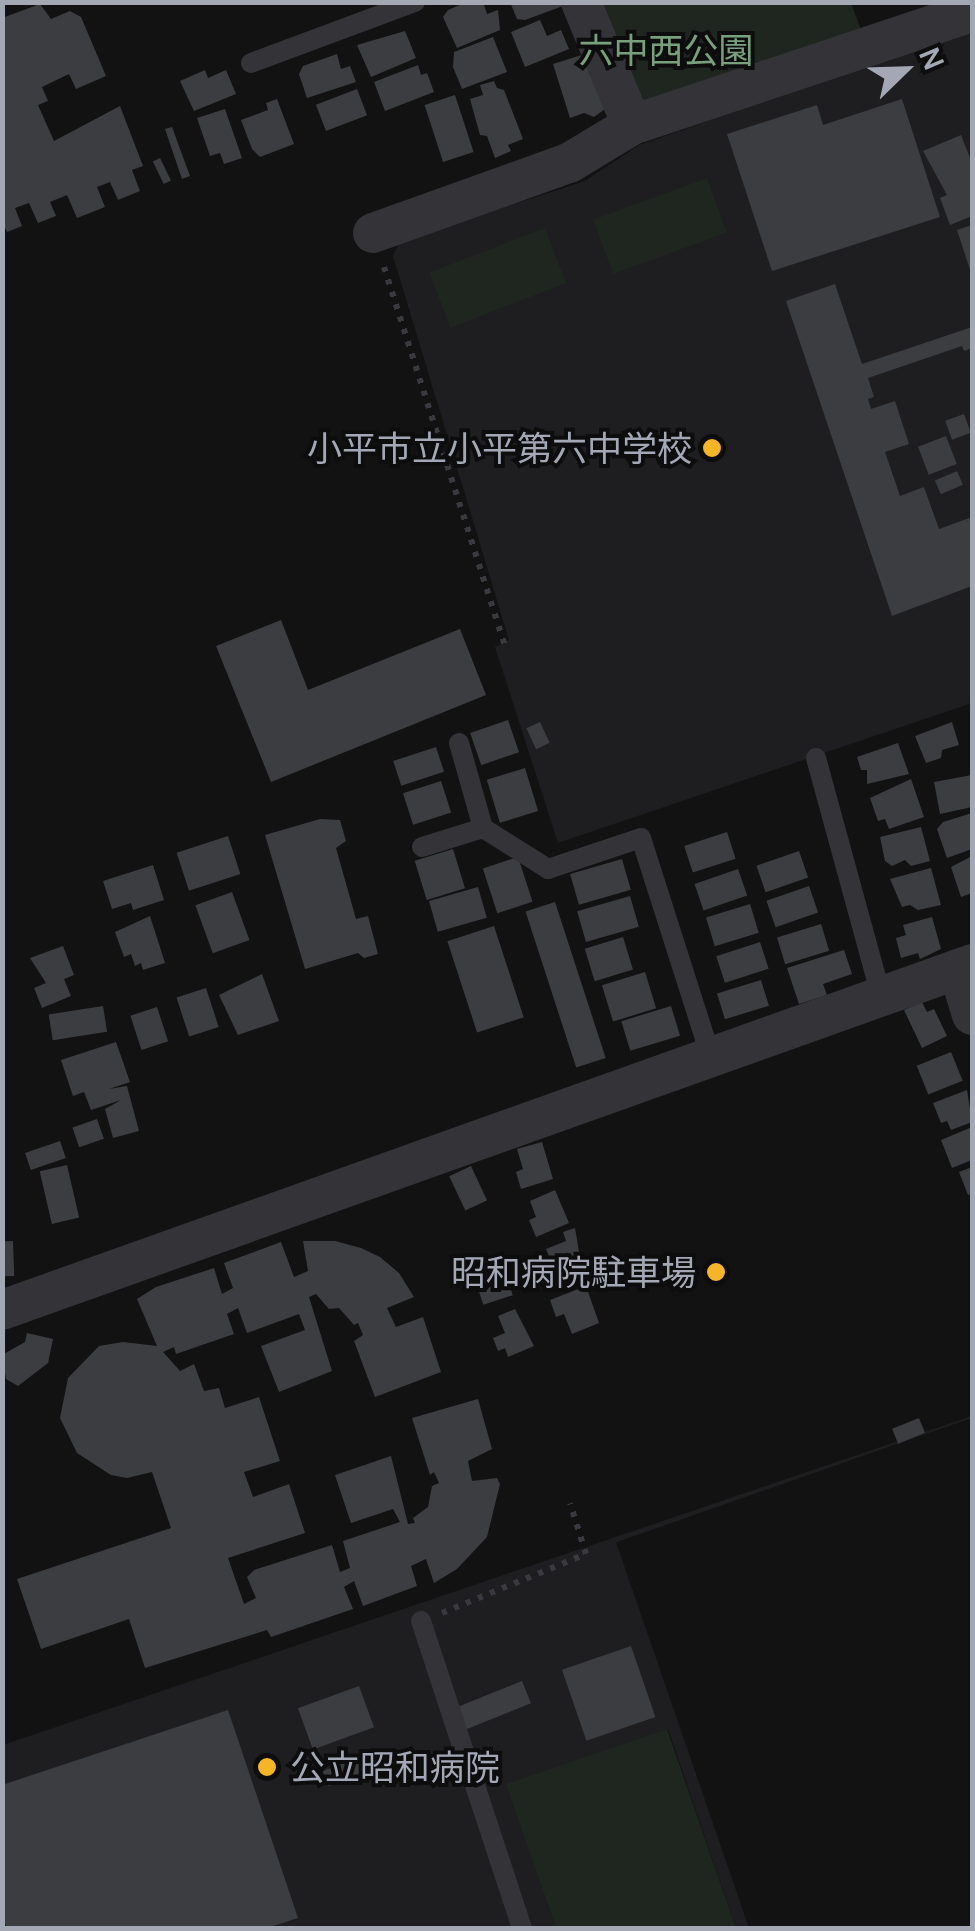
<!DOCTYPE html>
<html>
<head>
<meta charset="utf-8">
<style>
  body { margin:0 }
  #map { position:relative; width:975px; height:1931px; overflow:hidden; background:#121213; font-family:Manrope,"Noto Sans JP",sans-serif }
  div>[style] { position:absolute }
  .built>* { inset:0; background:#1e1e20 }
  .green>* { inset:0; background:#1e261f; transform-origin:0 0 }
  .building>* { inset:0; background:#3c3d40; transform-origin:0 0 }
  .path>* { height:6px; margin-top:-3px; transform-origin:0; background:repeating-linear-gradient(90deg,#393a3f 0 5px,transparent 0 13px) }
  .lane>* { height:20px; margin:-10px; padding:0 10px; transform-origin:10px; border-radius:10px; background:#333338 }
  .street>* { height:40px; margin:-20px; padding:0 20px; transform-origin:20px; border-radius:20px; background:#333338 }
  .dots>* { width:28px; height:28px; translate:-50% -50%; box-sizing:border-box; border:5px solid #0d0d0e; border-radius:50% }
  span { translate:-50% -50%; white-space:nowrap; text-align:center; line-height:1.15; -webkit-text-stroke:8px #0d0d0e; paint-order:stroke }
  .park-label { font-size:35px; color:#79a07c }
  .poi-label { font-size:35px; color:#a3a8b4 }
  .right { translate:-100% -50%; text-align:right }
  .left { translate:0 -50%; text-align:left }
  .frame { position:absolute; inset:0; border:5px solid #a3a8b4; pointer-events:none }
  .north { position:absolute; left:855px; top:20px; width:100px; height:100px; -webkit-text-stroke:8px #0d0d0e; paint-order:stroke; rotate:67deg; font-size:28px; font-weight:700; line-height:40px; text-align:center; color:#a3a8b4 }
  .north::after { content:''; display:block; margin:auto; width:35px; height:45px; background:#a3a8b4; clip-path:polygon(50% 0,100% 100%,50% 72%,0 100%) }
</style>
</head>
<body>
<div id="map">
  <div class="built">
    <i style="clip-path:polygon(972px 30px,972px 703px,558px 843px,495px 647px,509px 640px,393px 256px,400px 241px,585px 181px,639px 145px)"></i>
    <i style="clip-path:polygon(972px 1416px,972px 1418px,891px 1446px,617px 1542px,616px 1542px,749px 1928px,736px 1928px,668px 1729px,507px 1784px,556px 1928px,3px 1928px,3px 1745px)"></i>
  </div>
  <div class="green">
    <i style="clip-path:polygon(599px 3px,851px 3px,863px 35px,634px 111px)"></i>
    <i style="left:707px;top:178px;width:58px;height:121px;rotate:70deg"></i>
    <i style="left:545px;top:228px;width:59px;height:124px;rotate:69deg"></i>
    <i style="clip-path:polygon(667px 1729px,736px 1928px,556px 1928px,506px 1784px)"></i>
  </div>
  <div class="building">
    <i style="clip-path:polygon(467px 2px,483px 2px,487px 14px,498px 10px,500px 30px,457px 48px,443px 17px,448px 10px)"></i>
    <i style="clip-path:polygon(510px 2px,561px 2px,563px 6px,525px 20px,517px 19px)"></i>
    <i style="clip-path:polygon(40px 4px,51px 19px,70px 11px,81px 17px,106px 76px,76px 89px,69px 74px,42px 87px,48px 101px,38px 105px,54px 141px,120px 106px,143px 166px,132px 170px,140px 191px,118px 200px,110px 182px,97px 187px,105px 207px,77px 218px,67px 195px,50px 202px,56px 216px,38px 223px,29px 203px,15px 208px,22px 226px,7px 232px,2px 221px,2px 18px)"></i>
    <i style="clip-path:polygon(540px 20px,547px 36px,561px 30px,569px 49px,525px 67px,511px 32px)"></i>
    <i style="clip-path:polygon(405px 31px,416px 58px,371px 77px,357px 45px)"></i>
    <i style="clip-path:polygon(493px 37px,507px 72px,462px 89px,453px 67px,454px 52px)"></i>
    <i style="clip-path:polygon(588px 53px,605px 109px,594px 117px,584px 113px,570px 118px,553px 64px)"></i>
    <i style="clip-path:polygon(337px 54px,341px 69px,350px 66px,356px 82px,307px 98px,299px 74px,303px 66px)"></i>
    <i style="clip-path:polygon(418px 65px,421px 75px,427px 73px,434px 92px,385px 111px,374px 82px)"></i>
    <i style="clip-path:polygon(205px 70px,208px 78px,226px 70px,236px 94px,194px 111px,180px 81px)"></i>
    <i style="clip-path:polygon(494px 81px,497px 88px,504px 90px,523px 139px,508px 145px,511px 151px,495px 158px,487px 136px,480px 135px,470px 99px,483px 95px,480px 85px)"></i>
    <i style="left:357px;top:89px;width:28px;height:44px;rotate:69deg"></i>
    <i style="left:455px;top:95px;width:60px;height:32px;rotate:72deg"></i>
    <i style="clip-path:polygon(277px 99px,294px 144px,260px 157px,252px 149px,241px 120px,268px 110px,266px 103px)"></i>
    <i style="clip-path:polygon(902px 99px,940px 217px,772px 271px,727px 134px,817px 105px,823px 125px)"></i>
    <i style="clip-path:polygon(225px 109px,242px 158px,224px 164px,220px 153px,210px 156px,197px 118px)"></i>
    <i style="clip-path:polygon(172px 127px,190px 176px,182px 179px,165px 129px)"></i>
    <i style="clip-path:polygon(961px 135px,972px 163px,972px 216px,950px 225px,940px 198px,947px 195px,923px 151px)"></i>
    <i style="left:160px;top:158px;width:25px;height:8px;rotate:64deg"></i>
    <i style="clip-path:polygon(972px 225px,972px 276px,957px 230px)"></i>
    <i style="clip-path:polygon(835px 284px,862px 364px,972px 327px,972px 348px,964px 351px,962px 346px,868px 378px,874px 397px,868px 399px,871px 409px,895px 401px,909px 444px,885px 452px,900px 496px,924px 487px,939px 529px,972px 517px,972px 586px,892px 616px,786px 301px)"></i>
    <i style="left:964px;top:414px;width:20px;height:20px;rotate:70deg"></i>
    <i style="left:946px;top:436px;width:30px;height:30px;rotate:69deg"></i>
    <i style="left:957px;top:471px;width:15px;height:24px;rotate:67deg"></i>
    <i style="clip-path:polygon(281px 620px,308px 690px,460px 629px,486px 695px,271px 782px,216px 646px)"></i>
    <i style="left:508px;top:720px;width:34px;height:40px;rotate:71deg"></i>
    <i style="left:540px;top:722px;width:23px;height:15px;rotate:65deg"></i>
    <i style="clip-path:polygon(952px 722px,959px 745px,942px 750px,941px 758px,926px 763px,915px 736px)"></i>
    <i style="clip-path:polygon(898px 743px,909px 774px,867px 784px,867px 770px,861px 770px,857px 757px)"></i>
    <i style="left:436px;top:747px;width:26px;height:45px;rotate:72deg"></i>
    <i style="left:525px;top:768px;width:45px;height:40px;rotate:73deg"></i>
    <i style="clip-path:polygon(972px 775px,972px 807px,940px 814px,934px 782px)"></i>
    <i style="clip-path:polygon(911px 779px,924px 817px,889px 829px,885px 819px,878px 821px,870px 798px)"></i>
    <i style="left:441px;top:781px;width:33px;height:40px;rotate:72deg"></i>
    <i style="clip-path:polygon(972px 813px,972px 849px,947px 858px,937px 829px,943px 822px)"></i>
    <i style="clip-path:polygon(320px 819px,340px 820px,346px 841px,336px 848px,356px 919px,368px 916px,378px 954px,364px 958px,358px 953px,305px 969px,265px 835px)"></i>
    <i style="clip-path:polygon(921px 827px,930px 861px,911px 866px,905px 860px,892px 866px,885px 861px,880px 837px)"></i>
    <i style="left:727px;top:832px;width:28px;height:45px;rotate:72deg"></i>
    <i style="left:228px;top:836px;width:40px;height:54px;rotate:72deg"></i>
    <i style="left:453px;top:849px;width:41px;height:40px;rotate:73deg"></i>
    <i style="left:799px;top:851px;width:28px;height:45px;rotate:71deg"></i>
    <i style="clip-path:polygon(972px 856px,972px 893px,961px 897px,951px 867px)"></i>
    <i style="left:518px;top:857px;width:47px;height:37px;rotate:72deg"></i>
    <i style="left:622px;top:859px;width:32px;height:54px;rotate:74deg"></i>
    <i style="clip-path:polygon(153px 865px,164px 900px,133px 910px,131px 903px,112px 909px,103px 881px)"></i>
    <i style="clip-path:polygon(931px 868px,941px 905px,918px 910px,910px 905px,902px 907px,890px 879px)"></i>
    <i style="left:738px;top:869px;width:28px;height:46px;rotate:71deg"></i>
    <i style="left:809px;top:886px;width:28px;height:45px;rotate:71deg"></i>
    <i style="left:478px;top:887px;width:32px;height:51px;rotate:74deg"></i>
    <i style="left:232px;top:892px;width:51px;height:39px;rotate:70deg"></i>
    <i style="left:630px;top:896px;width:32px;height:55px;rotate:74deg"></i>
    <i style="left:555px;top:902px;width:164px;height:31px;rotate:72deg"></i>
    <i style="left:750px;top:904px;width:30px;height:46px;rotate:73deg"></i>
    <i style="clip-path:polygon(150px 916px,165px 963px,143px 970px,141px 963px,135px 966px,131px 954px,124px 957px,115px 932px)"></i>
    <i style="clip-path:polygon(932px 917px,941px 949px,920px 959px,918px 953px,901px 958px,896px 938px,906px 935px,903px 925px)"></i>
    <i style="left:821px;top:924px;width:28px;height:46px;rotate:73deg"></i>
    <i style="left:494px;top:926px;width:96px;height:49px;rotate:72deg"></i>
    <i style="left:623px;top:937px;width:34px;height:40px;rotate:73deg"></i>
    <i style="left:760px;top:942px;width:28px;height:46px;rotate:72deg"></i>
    <i style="clip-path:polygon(63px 946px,74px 975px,64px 979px,71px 996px,42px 1008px,34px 988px,46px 983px,30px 958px)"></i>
    <i style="clip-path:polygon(844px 950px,852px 974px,823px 984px,827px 995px,799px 1004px,787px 968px)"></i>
    <i style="left:645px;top:972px;width:38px;height:45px;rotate:73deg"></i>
    <i style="clip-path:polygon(262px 974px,279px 1021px,238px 1035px,219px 995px)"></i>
    <i style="left:761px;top:980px;width:27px;height:46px;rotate:73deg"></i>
    <i style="left:206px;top:988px;width:41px;height:31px;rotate:72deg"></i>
    <i style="clip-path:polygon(922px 1002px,927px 1012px,934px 1009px,947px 1036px,922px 1048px,904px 1010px)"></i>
    <i style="left:103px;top:1006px;width:26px;height:55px;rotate:81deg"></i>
    <i style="left:671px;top:1006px;width:31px;height:52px;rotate:73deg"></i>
    <i style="left:157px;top:1007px;width:36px;height:28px;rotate:72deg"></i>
    <i style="clip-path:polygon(116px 1042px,130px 1082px,109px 1089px,127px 1086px,139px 1131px,113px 1138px,105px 1109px,121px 1100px,91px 1110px,84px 1092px,73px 1096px,61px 1060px)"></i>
    <i style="left:951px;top:1052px;width:31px;height:37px;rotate:68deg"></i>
    <i style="clip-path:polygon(967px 1090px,972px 1122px,951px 1130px,947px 1121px,941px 1123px,933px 1103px)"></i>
    <i style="left:97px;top:1119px;width:21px;height:26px;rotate:71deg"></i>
    <i style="clip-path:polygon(972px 1127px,972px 1160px,952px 1168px,941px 1140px)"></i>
    <i style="left:60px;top:1141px;width:18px;height:37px;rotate:71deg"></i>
    <i style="clip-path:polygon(542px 1142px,553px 1179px,521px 1189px,516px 1172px,523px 1169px,517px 1149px)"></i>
    <i style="left:67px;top:1165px;width:54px;height:28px;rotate:77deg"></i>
    <i style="left:471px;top:1166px;width:38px;height:24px;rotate:65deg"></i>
    <i style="clip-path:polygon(972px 1167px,972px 1194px,968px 1195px,959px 1172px)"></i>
    <i style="clip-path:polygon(555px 1190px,569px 1223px,536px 1237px,529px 1220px,536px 1217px,530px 1201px)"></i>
    <i style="clip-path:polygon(575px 1228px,583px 1275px,559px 1285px,546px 1269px,553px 1266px,546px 1249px,566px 1241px,563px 1232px)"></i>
    <i style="left:13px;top:1241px;width:35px;height:11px;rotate:88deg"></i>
    <i style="clip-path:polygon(303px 1241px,335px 1241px,361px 1248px,380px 1257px,399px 1273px,414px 1297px,387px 1308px,396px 1327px,423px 1317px,441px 1372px,375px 1397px,354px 1341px,363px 1335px,358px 1323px,354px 1325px,339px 1308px,329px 1309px,316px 1294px,309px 1297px,332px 1371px,279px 1392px,261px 1346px,305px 1330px,299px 1314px,247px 1333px,238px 1308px,227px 1314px,234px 1334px,176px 1354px,174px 1347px,163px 1352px,180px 1371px,194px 1364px,204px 1391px,219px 1388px,225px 1408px,259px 1397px,280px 1461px,244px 1472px,253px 1497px,289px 1484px,305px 1533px,228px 1558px,244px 1604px,256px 1598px,247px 1577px,254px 1570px,332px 1545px,340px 1572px,350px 1568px,343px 1541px,400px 1522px,393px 1509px,351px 1523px,335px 1475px,391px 1456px,408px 1524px,415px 1523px,413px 1518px,428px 1507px,432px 1486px,439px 1483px,434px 1472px,430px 1475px,412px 1418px,478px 1399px,492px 1449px,468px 1461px,472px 1481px,497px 1478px,500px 1484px,487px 1537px,457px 1569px,434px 1583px,426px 1559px,411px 1566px,417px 1586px,363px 1606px,354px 1581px,344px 1587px,353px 1609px,271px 1637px,267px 1630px,145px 1668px,129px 1619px,41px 1649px,17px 1579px,171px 1528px,152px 1472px,127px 1478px,111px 1475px,77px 1453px,60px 1418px,68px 1378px,99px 1346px,123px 1342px,157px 1346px,137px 1299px,156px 1287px,214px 1268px,222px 1294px,233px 1288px,224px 1263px,281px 1242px,294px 1277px,308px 1271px)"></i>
    <i style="left:501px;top:1259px;width:38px;height:31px;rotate:72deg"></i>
    <i style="clip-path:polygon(586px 1286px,599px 1323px,572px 1334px,564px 1314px,556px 1317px,550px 1300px)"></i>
    <i style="clip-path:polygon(515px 1309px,534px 1346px,508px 1357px,505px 1348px,498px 1351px,493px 1338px,505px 1333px,498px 1316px)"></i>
    <i style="clip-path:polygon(27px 1333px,53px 1339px,48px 1363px,18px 1386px,6px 1379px,2px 1355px,25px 1342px)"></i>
    <i style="left:919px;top:1418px;width:16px;height:29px;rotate:68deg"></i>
    <i style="left:631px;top:1646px;width:75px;height:73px;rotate:71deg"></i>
    <i style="left:522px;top:1681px;width:24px;height:71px;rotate:68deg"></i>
    <i style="left:359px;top:1686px;width:44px;height:65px;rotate:70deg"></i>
    <i style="clip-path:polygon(228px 1710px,298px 1918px,267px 1928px,7px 1928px,2px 1916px,2px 1785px)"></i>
    <i style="left:358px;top:1757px;width:16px;height:38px;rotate:68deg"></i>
  </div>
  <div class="path">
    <i style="left:384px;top:267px;width:398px;rotate:72.3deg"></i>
    <i style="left:442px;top:1613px;width:156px;rotate:-22.3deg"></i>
    <i style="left:586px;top:1554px;width:53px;rotate:-107.4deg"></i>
  </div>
  <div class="lane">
    <i style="left:251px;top:63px;width:175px;rotate:-20.4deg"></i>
    <i style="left:459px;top:743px;width:88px;rotate:74.2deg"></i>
    <i style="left:483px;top:828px;width:77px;rotate:32.2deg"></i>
    <i style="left:548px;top:869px;width:98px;rotate:-18.4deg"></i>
    <i style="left:641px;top:838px;width:230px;rotate:72.3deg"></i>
    <i style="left:816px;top:758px;width:247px;rotate:74.7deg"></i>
    <i style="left:422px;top:847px;width:64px;rotate:-17.3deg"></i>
    <i style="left:421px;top:1621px;width:323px;rotate:71.8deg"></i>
  </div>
  <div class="street">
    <i style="left:581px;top:2px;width:133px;rotate:67.5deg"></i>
    <i style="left:373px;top:233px;width:208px;rotate:-19.7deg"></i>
    <i style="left:569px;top:163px;width:74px;rotate:-31.1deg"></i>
    <i style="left:632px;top:125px;width:358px;rotate:-18.4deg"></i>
    <i style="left:958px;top:969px;width:48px;rotate:73.1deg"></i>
    <i style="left:2px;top:1310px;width:1030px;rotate:-19.63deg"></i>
  </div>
  <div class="dots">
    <i style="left:712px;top:448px;background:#f6b427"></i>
    <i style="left:716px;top:1272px;background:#f6b427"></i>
    <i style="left:267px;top:1767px;background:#f6b427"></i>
  </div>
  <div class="park-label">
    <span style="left:666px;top:50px">六中西公園</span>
  </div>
  <div class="poi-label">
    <span class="right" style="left:692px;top:448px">小平市立小平第六中学校</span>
    <span class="right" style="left:696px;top:1272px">昭和病院駐車場</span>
    <span class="left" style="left:290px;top:1767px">公立昭和病院</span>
  </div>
  <div class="frame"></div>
  <div class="north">N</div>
</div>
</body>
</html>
